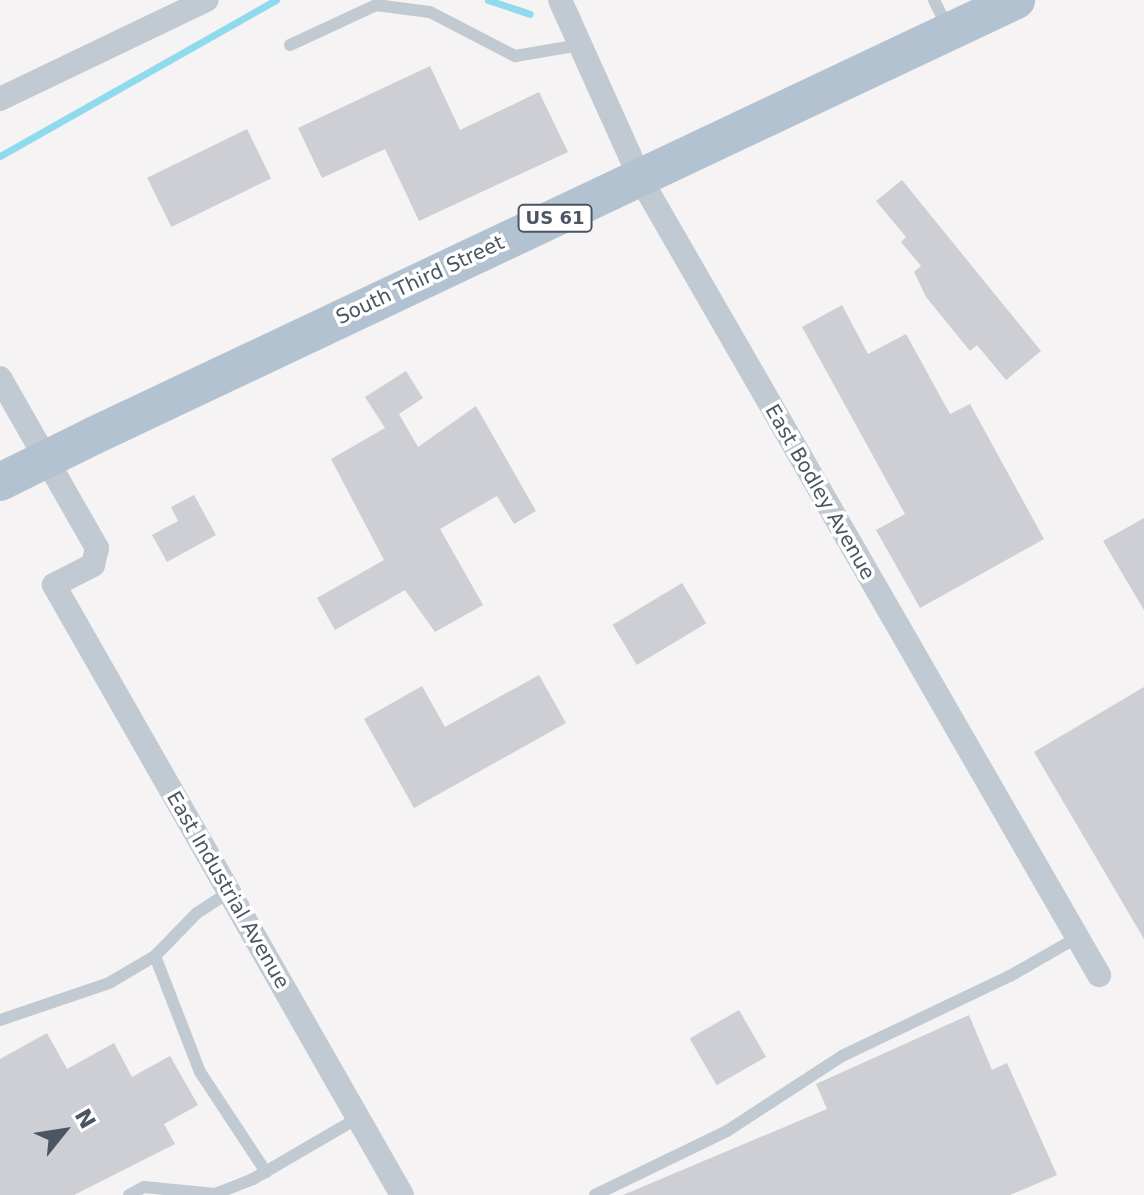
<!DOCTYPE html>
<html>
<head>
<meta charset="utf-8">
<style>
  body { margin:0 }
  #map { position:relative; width:1144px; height:1195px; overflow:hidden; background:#f5f3f3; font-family:"DejaVu Sans",sans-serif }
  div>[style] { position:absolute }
  .stream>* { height:7px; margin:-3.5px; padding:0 3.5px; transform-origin:3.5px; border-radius:3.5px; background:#90daee }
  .building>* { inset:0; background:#cdcfd5; transform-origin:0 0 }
  .service>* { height:12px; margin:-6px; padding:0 6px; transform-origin:6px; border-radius:6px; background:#c1cad2 }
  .minor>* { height:24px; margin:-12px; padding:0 12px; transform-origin:12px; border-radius:12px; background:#c1cad2 }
  .primary>* { height:38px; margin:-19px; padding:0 19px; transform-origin:19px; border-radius:19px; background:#b3c2d1 }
  .primary-bridge>* { height:38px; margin:-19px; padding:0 19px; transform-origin:19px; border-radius:19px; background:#b3c2d1 }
  span { translate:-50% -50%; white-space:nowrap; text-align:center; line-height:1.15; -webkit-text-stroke:7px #fff; paint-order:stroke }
  .shield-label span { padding:2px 6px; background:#fff; border:2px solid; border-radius:6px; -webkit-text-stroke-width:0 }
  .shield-label { font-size:18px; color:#4a5661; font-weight:700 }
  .street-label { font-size:20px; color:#4a5661 }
  .north { position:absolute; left:24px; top:1091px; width:80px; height:80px; -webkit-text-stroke:6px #fff; paint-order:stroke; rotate:60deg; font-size:22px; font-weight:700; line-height:32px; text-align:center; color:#4a5661 }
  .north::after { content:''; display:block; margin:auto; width:28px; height:36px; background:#4a5661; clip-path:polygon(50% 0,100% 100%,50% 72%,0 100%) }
</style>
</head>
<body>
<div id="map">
  <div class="stream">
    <i style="left:488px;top:0;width:44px;rotate:18.4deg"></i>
    <i style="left:0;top:156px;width:317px;rotate:-29.5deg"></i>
  </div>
  <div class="building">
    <i style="clip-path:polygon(430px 66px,460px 130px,539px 92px,568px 152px,419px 221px,385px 149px,322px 178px,298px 128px)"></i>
    <i style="left:247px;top:129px;width:55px;height:111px;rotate:64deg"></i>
    <i style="clip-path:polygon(902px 180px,1041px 351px,1006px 380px,977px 345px,970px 351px,926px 297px,914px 272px,921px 266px,901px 242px,906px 237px,876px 201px)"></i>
    <i style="clip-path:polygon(842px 305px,868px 354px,906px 334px,950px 414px,970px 404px,1044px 539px,920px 608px,876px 530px,905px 514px,802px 327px)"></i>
    <i style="clip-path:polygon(406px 371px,423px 398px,399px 414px,418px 447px,476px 406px,536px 511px,514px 524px,497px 496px,440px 529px,483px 605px,435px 632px,405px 590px,335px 630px,317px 598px,384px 560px,331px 459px,385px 428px,365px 397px)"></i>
    <i style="clip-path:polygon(194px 495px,216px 535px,167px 562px,152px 535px,178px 521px,171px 507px)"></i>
    <i style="clip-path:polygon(1144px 518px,1144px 610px,1103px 541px)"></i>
    <i style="left:682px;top:583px;width:47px;height:81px;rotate:59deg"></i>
    <i style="clip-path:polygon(539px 675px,566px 723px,414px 808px,364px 719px,422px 686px,445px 727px)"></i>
    <i style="clip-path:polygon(1144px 687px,1144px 939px,1034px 752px)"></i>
    <i style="left:739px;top:1010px;width:54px;height:57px;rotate:60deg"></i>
    <i style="clip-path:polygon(969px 1015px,992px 1070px,1007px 1063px,1057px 1175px,1010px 1195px,623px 1195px,827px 1109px,816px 1084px)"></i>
    <i style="clip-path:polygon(47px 1033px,67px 1069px,114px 1043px,132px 1077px,170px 1056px,198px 1105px,164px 1124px,175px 1144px,74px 1195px,0 1195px,0 1059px)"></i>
  </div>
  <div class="service">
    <i style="left:934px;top:0;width:30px;rotate:64deg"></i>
    <i style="left:290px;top:45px;width:95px;rotate:-24.9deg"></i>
    <i style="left:376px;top:5px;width:54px;rotate:7.4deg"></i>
    <i style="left:430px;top:12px;width:96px;rotate:27.4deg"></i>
    <i style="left:515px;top:56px;width:66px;rotate:-9.6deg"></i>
    <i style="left:155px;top:956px;width:124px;rotate:68.8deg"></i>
    <i style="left:200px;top:1072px;width:120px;rotate:56.6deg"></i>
    <i style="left:0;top:1020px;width:115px;rotate:-18.7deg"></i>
    <i style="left:109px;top:983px;width:53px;rotate:-30.4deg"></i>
    <i style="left:155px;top:956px;width:60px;rotate:-45.7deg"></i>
    <i style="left:197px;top:913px;width:38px;rotate:-33deg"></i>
    <i style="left:129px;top:1195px;width:17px;rotate:-28deg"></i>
    <i style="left:144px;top:1187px;width:71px;rotate:5.6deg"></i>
    <i style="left:215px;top:1194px;width:41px;rotate:-21.5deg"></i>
    <i style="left:253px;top:1179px;width:121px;rotate:-30.2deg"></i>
    <i style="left:595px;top:1195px;width:147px;rotate:-25.9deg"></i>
    <i style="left:727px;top:1131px;width:137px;rotate:-33.1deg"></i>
    <i style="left:842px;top:1056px;width:186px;rotate:-25.5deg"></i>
    <i style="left:1010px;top:976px;width:76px;rotate:-29.9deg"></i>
  </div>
  <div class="minor">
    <i style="left:560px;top:0;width:195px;rotate:65.8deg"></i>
    <i style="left:640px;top:178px;width:920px;rotate:60.06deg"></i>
    <i style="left:0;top:99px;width:229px;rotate:-25.6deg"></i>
    <i style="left:0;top:378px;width:196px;rotate:60.3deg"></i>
    <i style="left:97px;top:548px;width:17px;rotate:103deg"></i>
    <i style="left:93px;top:565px;width:44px;rotate:152.9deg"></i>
    <i style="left:54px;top:585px;width:702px;rotate:60.3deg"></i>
  </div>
  <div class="primary">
    <i style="left:93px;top:436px;width:1021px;rotate:-25.28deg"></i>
  </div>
  <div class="primary-bridge">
    <i style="left:0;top:482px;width:104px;rotate:-26.3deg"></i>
  </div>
  <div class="shield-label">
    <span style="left:555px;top:218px">US 61</span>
  </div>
  <div class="street-label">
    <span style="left:420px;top:280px;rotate:-25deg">South Third Street</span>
    <span style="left:820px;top:492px;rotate:60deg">East Bodley Avenue</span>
    <span style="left:228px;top:890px;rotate:60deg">East Industrial Avenue</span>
  </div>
  <div class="north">N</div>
</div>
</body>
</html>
